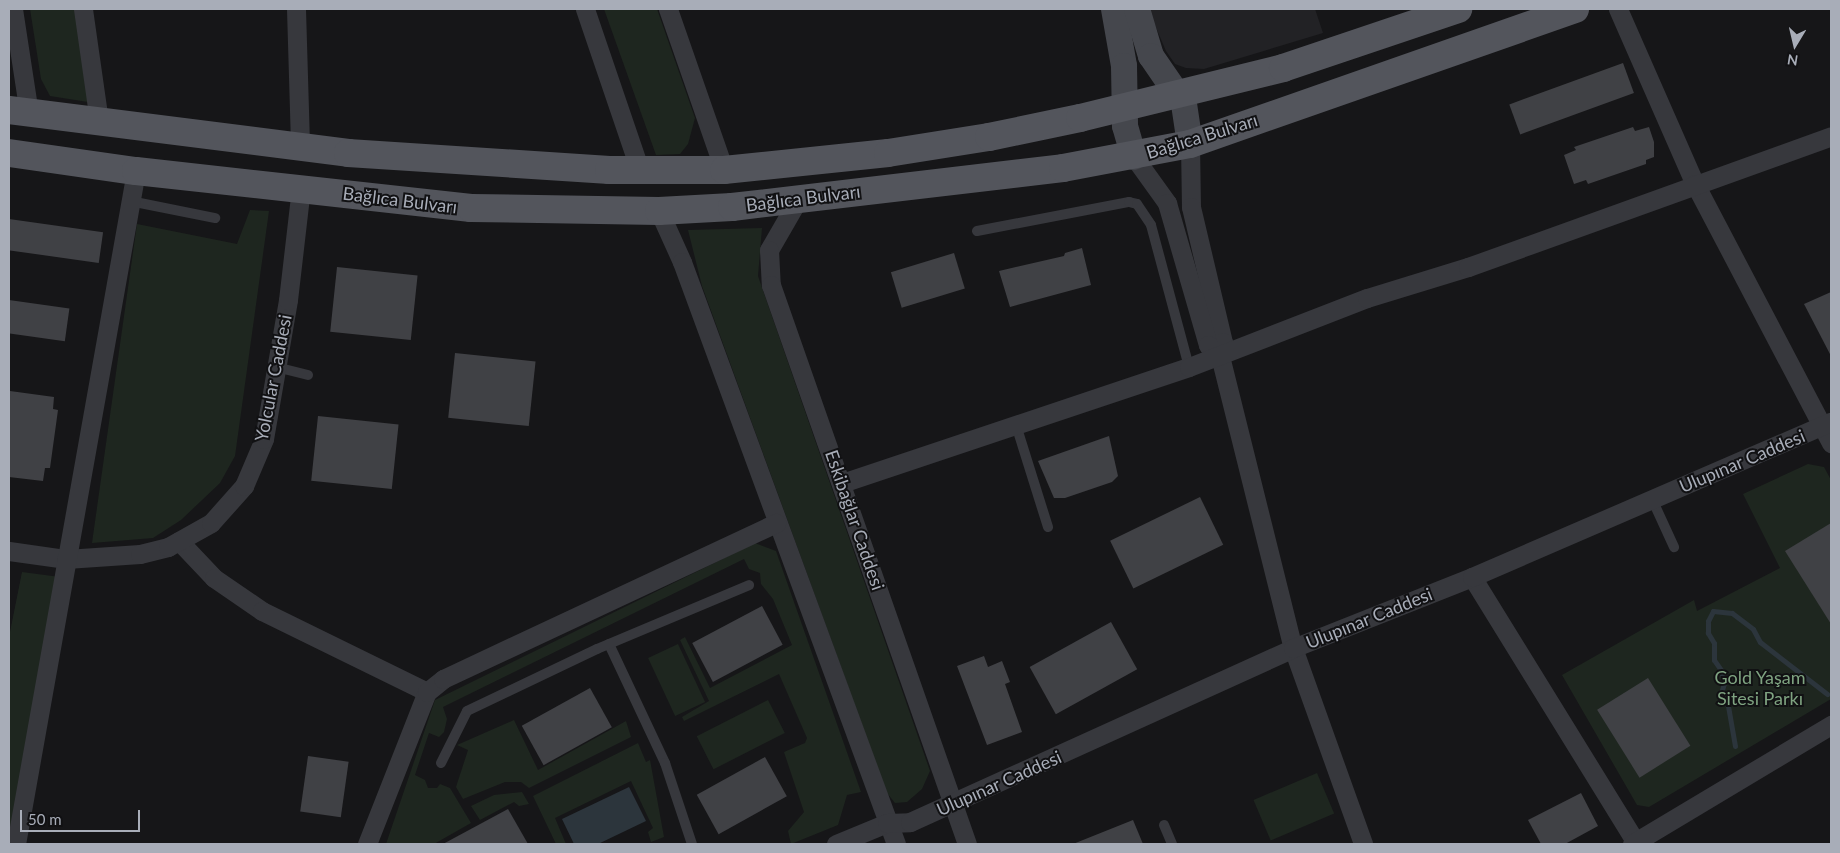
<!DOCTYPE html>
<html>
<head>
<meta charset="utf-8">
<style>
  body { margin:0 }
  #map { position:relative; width:1840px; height:853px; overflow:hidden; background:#161618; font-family:Lato,sans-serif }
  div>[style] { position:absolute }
  .built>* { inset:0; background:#222225 }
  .green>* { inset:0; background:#1e261f; transform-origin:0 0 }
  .water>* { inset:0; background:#2c353c }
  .stream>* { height:5px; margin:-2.5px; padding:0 2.5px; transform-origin:2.5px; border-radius:2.5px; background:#2c353c }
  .building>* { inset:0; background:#404145; transform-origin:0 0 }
  .lane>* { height:10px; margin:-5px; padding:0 5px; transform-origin:5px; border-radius:5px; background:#37383d }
  .street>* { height:19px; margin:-9.5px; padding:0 9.5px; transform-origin:9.5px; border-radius:9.5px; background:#37383d }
  .secondary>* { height:26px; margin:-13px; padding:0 13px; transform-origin:13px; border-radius:13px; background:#45474d }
  .primary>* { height:28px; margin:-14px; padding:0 14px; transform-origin:14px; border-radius:14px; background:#53555c }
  span { translate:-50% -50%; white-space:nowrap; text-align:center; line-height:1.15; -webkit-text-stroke:4px #111113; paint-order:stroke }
  .street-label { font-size:18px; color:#a8adb8 }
  .park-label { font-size:18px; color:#7fa381 }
  .frame { position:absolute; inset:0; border:10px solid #a8adb8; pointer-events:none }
  .north { position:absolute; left:1770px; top:20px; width:50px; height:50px; -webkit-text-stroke:4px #111113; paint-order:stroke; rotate:189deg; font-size:14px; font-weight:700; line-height:20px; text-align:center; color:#a8adb8 }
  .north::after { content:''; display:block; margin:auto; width:18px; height:22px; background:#a8adb8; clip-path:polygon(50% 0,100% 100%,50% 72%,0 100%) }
  .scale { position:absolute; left:20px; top:810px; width:120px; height:22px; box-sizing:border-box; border:2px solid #a8adb8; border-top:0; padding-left:6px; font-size:15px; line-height:18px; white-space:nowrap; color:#a8adb8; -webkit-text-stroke:4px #111113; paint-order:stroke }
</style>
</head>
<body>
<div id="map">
  <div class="built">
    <i style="clip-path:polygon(1148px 9px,1315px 9px,1323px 33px,1204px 69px,1186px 68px,1175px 64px,1166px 51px)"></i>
  </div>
  <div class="green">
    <i style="clip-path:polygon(30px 9px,76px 9px,88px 102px,50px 96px,41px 79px)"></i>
    <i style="clip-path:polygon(604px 9px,657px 9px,695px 118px,688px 144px,680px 154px,656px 155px)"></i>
    <i style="clip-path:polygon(250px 210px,269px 211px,235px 456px,220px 483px,181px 520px,153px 538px,92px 543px,137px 224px,237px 244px)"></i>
    <i style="clip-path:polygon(762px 228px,758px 276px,930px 771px,922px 789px,907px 802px,895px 803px,887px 793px,702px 286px,688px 230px)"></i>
    <i style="clip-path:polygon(1808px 464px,1824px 467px,1831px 480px,1831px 699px,1649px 807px,1637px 805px,1562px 675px,1694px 600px,1697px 611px,1780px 568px,1743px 494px)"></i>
    <i style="clip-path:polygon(755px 543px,776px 551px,861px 792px,847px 795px,838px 825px,791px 844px,788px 831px,804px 812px,784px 752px,805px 743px,807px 738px,779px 674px,684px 721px,682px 717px,709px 701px,680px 640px,685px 637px,710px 688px,792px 645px,773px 599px,761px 584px,760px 573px,749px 569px,744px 559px,443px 707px,447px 719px,444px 732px,439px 737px,429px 733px,415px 775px,425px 780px,428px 788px,437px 788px,440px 784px,450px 788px,471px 823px,434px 844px,386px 844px,435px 700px)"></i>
    <i style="clip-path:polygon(22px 572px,60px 577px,9px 835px,9px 637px)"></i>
    <i style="left:678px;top:644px;width:64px;height:33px;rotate:65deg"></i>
    <i style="left:768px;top:700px;width:37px;height:80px;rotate:63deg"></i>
    <i style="clip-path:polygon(514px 720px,538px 770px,626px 721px,631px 737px,529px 788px,521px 782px,505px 782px,463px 799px,456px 787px,468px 750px,457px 745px)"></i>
    <i style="clip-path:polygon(638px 743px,646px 762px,650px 760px,664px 837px,651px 842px,648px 832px,653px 828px,631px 781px,555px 818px,566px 844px,556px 844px,533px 796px)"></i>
    <i style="left:1317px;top:773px;width:44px;height:69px;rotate:67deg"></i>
    <i style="clip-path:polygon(522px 792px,529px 804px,519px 806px,514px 802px,480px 820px,471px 806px,494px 795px)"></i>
  </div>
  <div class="water">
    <i style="clip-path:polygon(629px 787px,646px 821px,598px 844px,574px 844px,562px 819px)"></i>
  </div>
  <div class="stream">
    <i style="left:1735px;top:746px;width:41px;rotate:-99.9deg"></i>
    <i style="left:1728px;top:706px;width:15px;rotate:-118deg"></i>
    <i style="left:1721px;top:693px;width:10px;rotate:-73deg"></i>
    <i style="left:1724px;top:683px;width:13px;rotate:-103deg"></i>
    <i style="left:1721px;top:670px;width:12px;rotate:-125deg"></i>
    <i style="left:1714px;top:660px;width:17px;rotate:-90deg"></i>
    <i style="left:1714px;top:643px;width:12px;rotate:-121deg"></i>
    <i style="left:1708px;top:633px;width:12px;rotate:-90deg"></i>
    <i style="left:1708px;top:621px;width:11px;rotate:-63deg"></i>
    <i style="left:1713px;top:611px;width:19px;rotate:6deg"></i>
    <i style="left:1732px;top:613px;width:26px;rotate:37deg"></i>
    <i style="left:1753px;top:629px;width:15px;rotate:62deg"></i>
    <i style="left:1760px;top:642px;width:85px;rotate:37.8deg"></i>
  </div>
  <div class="building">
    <i style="left:1623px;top:63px;width:32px;height:121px;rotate:70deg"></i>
    <i style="clip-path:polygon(1633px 127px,1635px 131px,1649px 127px,1654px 142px,1654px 157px,1646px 160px,1646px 164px,1588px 184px,1586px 180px,1574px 184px,1564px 155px,1576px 150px,1574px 147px)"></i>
    <i style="left:9px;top:219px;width:95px;height:31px;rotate:8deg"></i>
    <i style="clip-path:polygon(1082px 248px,1091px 285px,1010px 307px,999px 271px,1064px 256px,1065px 253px)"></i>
    <i style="left:954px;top:253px;width:37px;height:66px;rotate:73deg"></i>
    <i style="left:337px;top:267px;width:81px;height:65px;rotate:6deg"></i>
    <i style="clip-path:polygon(1831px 292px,1831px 356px,1804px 304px)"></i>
    <i style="left:9px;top:300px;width:61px;height:33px;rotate:8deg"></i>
    <i style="left:455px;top:353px;width:81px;height:65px;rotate:6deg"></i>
    <i style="clip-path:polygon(10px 391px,54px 397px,53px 409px,58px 410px,50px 468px,45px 468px,43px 481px,9px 477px)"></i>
    <i style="left:318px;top:416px;width:81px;height:65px;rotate:6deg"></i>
    <i style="clip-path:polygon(1109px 436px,1118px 476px,1112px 482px,1065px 498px,1054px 498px,1038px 461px)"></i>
    <i style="left:1200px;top:497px;width:53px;height:100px;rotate:64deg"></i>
    <i style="clip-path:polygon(1831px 523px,1831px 624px,1785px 551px)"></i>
    <i style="left:762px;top:606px;width:44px;height:79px;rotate:62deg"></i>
    <i style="left:1111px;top:622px;width:54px;height:93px;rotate:61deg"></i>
    <i style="clip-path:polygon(984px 656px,988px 667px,1002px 661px,1010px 682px,1005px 684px,1022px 732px,987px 745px,957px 666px)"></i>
    <i style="left:1648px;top:678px;width:80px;height:60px;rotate:58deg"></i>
    <i style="left:590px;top:688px;width:45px;height:78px;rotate:61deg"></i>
    <i style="left:308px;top:756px;width:41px;height:56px;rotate:8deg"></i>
    <i style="left:765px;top:757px;width:45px;height:78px;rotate:61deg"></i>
    <i style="clip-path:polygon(1581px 793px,1598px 826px,1565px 844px,1541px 844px,1528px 820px)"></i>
    <i style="clip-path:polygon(508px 809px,528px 844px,443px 844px)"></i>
    <i style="clip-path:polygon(1133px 820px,1143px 844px,1073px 844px)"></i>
  </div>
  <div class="lane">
    <i style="left:130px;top:201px;width:87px;rotate:11.3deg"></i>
    <i style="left:977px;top:231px;width:155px;rotate:-10.8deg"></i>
    <i style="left:1129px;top:202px;width:8px;rotate:14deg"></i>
    <i style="left:1137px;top:204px;width:25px;rotate:56deg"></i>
    <i style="left:1151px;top:225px;width:147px;rotate:75deg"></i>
    <i style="left:276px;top:367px;width:33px;rotate:14deg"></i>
    <i style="left:1016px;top:425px;width:107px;rotate:72.6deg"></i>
    <i style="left:1652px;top:499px;width:53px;rotate:65.4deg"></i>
    <i style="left:609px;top:644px;width:132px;rotate:64.8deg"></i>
    <i style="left:665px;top:763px;width:85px;rotate:71.6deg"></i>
    <i style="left:441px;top:763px;width:58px;rotate:-63.4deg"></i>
    <i style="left:467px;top:711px;width:144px;rotate:-25.5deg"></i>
    <i style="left:597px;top:649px;width:165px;rotate:-22.8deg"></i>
    <i style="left:1164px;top:825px;width:21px;rotate:67deg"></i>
  </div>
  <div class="street">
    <i style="left:13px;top:9px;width:105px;rotate:81.3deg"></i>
    <i style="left:83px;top:9px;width:113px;rotate:81.9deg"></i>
    <i style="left:296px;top:9px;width:137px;rotate:88.3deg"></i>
    <i style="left:585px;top:9px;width:171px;rotate:71.2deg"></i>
    <i style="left:668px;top:9px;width:170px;rotate:70.8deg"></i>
    <i style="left:1618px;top:9px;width:191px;rotate:66.3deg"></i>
    <i style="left:1695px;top:184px;width:293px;rotate:62.3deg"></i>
    <i style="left:1190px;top:144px;width:63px;rotate:89.1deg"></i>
    <i style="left:1191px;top:207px;width:139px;rotate:76.7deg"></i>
    <i style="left:1223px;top:342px;width:14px;rotate:102deg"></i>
    <i style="left:1220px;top:356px;width:301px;rotate:76deg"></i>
    <i style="left:1293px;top:648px;width:208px;rotate:70.3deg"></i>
    <i style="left:1134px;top:157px;width:57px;rotate:54.3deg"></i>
    <i style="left:1167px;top:203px;width:148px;rotate:73.9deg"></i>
    <i style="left:1208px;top:345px;width:16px;rotate:43deg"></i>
    <i style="left:799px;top:198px;width:60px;rotate:120deg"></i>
    <i style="left:769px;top:250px;width:35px;rotate:87deg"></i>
    <i style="left:771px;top:285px;width:592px;rotate:70.68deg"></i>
    <i style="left:659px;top:211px;width:56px;rotate:65.7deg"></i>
    <i style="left:682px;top:262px;width:620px;rotate:69.81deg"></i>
    <i style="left:842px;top:483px;width:366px;rotate:-18.5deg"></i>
    <i style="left:1189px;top:367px;width:191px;rotate:-21.2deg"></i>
    <i style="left:1367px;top:298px;width:106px;rotate:-17.1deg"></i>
    <i style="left:1468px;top:267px;width:386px;rotate:-19.8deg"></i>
    <i style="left:179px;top:541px;width:51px;rotate:46.6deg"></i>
    <i style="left:214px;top:578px;width:58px;rotate:34.5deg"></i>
    <i style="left:262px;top:611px;width:184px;rotate:26.1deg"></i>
    <i style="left:9px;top:551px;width:58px;rotate:8deg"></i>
    <i style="left:66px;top:559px;width:74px;rotate:-3.9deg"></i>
    <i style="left:140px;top:554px;width:29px;rotate:-14deg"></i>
    <i style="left:168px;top:547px;width:49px;rotate:-29.2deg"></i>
    <i style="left:211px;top:523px;width:50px;rotate:-48.3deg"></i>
    <i style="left:244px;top:486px;width:51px;rotate:-66.9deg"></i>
    <i style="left:264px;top:439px;width:141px;rotate:-80.2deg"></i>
    <i style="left:288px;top:300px;width:113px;rotate:-83.4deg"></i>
    <i style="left:1472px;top:577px;width:314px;rotate:58.3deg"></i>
    <i style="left:16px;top:844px;width:684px;rotate:-79.89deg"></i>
    <i style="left:367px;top:844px;width:163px;rotate:-68.5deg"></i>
    <i style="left:427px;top:692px;width:21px;rotate:-39deg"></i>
    <i style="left:443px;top:679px;width:368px;rotate:-25.1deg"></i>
    <i style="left:836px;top:844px;width:55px;rotate:-22.4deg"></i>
    <i style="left:887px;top:823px;width:23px;rotate:-2deg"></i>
    <i style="left:910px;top:822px;width:421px;rotate:-24.4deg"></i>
    <i style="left:1293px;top:648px;width:193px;rotate:-21.6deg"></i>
    <i style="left:1472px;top:577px;width:391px;rotate:-23.4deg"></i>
    <i style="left:1632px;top:844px;width:232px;rotate:-30.9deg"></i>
  </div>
  <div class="secondary">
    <i style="left:1114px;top:9px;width:58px;rotate:80deg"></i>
    <i style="left:1124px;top:66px;width:60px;rotate:89deg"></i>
    <i style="left:1125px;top:126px;width:32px;rotate:74deg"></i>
    <i style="left:1137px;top:9px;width:49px;rotate:73.4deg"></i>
    <i style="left:1151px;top:56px;width:58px;rotate:55.5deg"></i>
    <i style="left:1184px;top:104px;width:40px;rotate:81.5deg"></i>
  </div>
  <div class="primary">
    <i style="left:9px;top:110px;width:342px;rotate:7.2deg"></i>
    <i style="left:348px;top:153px;width:262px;rotate:3.7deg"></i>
    <i style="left:609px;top:170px;width:115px"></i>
    <i style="left:724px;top:170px;width:165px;rotate:-5.9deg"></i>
    <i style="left:888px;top:153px;width:102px;rotate:-9deg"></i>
    <i style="left:989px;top:137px;width:93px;rotate:-11.8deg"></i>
    <i style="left:1080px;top:118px;width:209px;rotate:-13.8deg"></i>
    <i style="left:1283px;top:68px;width:185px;rotate:-18.6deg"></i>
    <i style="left:9px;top:153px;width:128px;rotate:8.1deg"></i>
    <i style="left:136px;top:171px;width:337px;rotate:6.3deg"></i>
    <i style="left:471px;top:208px;width:188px;rotate:0.9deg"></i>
    <i style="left:659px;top:211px;width:73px;rotate:-3.1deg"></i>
    <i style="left:732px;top:207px;width:333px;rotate:-6.7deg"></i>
    <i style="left:1063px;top:168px;width:129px;rotate:-10.7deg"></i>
    <i style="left:1190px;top:144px;width:408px;rotate:-19.3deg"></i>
  </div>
  <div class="street-label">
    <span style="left:1202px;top:136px;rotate:-17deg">Bağlıca Bulvarı</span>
    <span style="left:803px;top:198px;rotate:-7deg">Bağlıca Bulvarı</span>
    <span style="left:400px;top:200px;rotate:7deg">Bağlıca Bulvarı</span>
    <span style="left:273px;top:378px;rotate:-79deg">Yolcular Caddesi</span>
    <span style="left:1742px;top:461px;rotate:-23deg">Ulupınar Caddesi</span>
    <span style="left:855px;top:520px;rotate:71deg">Eskibağlar Caddesi</span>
    <span style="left:1369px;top:618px;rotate:-22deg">Ulupınar Caddesi</span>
    <span style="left:999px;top:783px;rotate:-24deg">Ulupınar Caddesi</span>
  </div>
  <div class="park-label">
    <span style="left:1760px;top:688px">Gold Yaşam<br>Sitesi Parkı</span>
  </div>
  <div class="frame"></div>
  <div class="north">N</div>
  <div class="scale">50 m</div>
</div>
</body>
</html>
